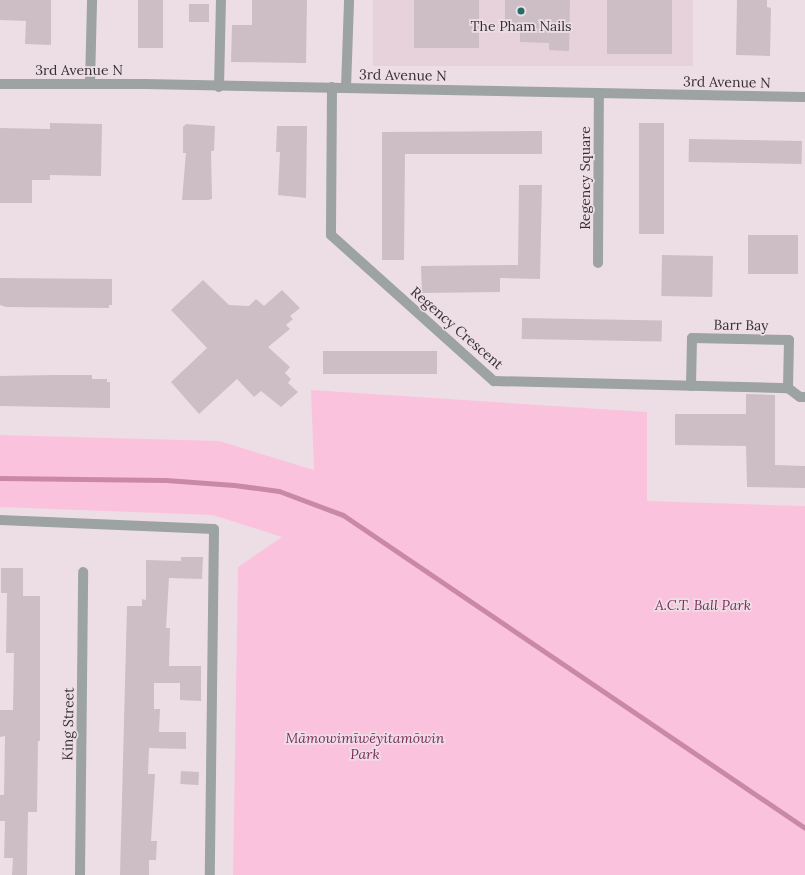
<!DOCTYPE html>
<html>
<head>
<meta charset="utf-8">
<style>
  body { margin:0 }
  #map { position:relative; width:805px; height:875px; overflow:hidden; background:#eddee5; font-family:Lora,serif }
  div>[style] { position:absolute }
  .built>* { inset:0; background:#e7d1db; transform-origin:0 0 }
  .green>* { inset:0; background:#fbc2de }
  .stream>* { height:5px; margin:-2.5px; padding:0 2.5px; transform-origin:2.5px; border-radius:2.5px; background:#ca88a9 }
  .building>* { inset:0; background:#ccbec4; transform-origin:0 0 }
  .minor>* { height:10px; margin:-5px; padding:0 5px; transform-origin:5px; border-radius:5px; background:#9ca3a2 }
  .dots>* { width:11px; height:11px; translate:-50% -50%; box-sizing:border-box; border:2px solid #eddee5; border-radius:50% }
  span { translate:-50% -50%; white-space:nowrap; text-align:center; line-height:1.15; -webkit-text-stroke:3.5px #eddee5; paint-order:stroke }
  .poi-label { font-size:14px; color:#352f32 }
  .street-label { font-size:14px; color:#352f32 }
  .park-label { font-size:14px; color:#7c2d5a; font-style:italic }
</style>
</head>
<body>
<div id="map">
  <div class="built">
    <div style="left:373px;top:0;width:320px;height:66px"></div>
  </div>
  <div class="green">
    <div style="clip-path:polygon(311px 390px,647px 412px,647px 501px,805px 506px,805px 875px,233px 875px,238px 567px,282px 537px,213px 515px,0 507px,0 435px,219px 441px,314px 470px)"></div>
  </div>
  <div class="stream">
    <div style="left:0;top:478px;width:166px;rotate:0.7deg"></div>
    <div style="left:166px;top:480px;width:68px;rotate:4.2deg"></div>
    <div style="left:234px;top:485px;width:45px;rotate:7.6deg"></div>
    <div style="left:279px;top:491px;width:68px;rotate:20.6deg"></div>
    <div style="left:343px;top:515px;width:558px;rotate:34.12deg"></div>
  </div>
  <div class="building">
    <div style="clip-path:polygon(0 0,51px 0,51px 45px,25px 44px,26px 21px,0 20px)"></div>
    <div style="left:138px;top:0;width:25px;height:48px"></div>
    <div style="clip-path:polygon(252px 0,307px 0,306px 63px,231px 62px,232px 25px,252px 25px)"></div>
    <div style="left:414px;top:0;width:65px;height:48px"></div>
    <div style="clip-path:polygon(505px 0,570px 0,569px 51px,549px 50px,549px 43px,520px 42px,520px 31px,505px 30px)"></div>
    <div style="left:607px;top:0;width:65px;height:54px"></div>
    <div style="clip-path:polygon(737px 0,767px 0,767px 7px,771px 8px,770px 56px,736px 55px)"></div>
    <div style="left:209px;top:4px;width:18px;height:20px;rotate:90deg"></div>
    <div style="clip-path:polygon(50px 123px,102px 124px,101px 176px,50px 175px,50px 180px,32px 180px,32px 203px,0 203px,0 128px,50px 129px)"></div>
    <div style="left:639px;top:123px;width:25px;height:111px"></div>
    <div style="clip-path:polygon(186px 124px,215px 126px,214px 151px,211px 151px,212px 199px,208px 200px,182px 200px,186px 153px,183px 153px,183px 127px)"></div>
    <div style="clip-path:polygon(277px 126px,307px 126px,306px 198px,278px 195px,280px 152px,276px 152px)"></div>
    <div style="clip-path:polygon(542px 131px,542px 154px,405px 154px,404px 260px,382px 260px,382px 132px)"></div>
    <div style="left:689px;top:139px;width:113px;height:23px;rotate:1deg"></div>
    <div style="clip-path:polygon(519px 185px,542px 185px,540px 279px,500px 278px,500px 292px,422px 293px,421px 266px,518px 265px)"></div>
    <div style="left:748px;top:235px;width:50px;height:39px"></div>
    <div style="left:662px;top:255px;width:51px;height:41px;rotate:1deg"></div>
    <div style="clip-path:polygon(0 278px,112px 279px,112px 305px,109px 305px,109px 308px,6px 307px,0 305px)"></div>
    <div style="clip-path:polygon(203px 280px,229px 305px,249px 306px,256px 299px,264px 306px,282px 290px,300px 308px,290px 316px,293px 319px,286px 325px,290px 329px,268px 347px,290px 367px,285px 373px,291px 379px,288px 383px,298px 392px,281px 407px,261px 391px,254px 397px,237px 379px,199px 414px,171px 382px,207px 348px,171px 310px)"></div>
    <div style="left:522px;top:318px;width:140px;height:21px;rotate:1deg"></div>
    <div style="left:323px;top:351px;width:114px;height:23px"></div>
    <div style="clip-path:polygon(54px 375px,92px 375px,92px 379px,107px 379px,107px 382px,110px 382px,110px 408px,0 406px,0 376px)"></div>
    <div style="clip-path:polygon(746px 394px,775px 395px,775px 465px,805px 466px,805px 488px,747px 487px,746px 446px,675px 445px,675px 414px,746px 414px)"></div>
    <div style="clip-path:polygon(181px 557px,203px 557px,202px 579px,169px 578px,166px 628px,170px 628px,169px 666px,201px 666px,201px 701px,180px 700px,180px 683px,154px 683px,154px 709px,160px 709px,159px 732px,186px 732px,186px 749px,149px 748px,148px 774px,155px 774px,151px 841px,157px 841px,156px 860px,149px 860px,149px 875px,120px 875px,127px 606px,142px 606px,142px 599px,146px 600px,146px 560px,181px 561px)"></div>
    <div style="clip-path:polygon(1px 568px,23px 568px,23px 596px,40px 596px,40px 741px,38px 741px,37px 812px,28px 812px,27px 875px,12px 875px,13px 858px,4px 858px,5px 821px,0 821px,0 795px,4px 795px,5px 736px,0 737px,0 710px,13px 710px,14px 653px,6px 653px,7px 593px,1px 593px)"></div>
    <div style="left:181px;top:771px;width:18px;height:13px;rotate:3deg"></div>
  </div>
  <div class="minor">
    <div style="left:0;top:84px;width:145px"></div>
    <div style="left:145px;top:84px;width:660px;rotate:1.13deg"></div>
    <div style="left:90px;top:84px;width:84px;rotate:-88.6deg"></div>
    <div style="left:219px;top:87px;width:87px;rotate:-88.7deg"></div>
    <div style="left:332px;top:87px;width:148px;rotate:90.4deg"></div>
    <div style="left:331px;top:235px;width:219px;rotate:41.9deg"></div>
    <div style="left:494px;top:381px;width:294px;rotate:1.4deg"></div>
    <div style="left:788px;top:388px;width:15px;rotate:37deg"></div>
    <div style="left:800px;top:397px;width:5px"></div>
    <div style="left:346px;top:88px;width:88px;rotate:-88deg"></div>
    <div style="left:598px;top:263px;width:169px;rotate:-89.7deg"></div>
    <div style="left:691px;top:386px;width:48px;rotate:-88.8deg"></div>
    <div style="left:692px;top:338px;width:97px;rotate:1.2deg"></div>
    <div style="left:789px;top:340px;width:48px;rotate:91.2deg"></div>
    <div style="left:0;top:520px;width:214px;rotate:2.4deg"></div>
    <div style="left:214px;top:529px;width:346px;rotate:90.7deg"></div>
    <div style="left:80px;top:875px;width:303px;rotate:-89.4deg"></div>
  </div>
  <div class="dots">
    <div style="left:521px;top:11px;background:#236d67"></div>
  </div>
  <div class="poi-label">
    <span style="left:521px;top:26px">The Pham Nails</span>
  </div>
  <div class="street-label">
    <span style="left:79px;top:70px">3rd Avenue N</span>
    <span style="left:403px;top:75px;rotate:1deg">3rd Avenue N</span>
    <span style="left:727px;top:82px;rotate:1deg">3rd Avenue N</span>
    <span style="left:585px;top:178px;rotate:-90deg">Regency Square</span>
    <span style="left:741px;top:325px;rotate:1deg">Barr Bay</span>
    <span style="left:457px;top:328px;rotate:41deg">Regency Crescent</span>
    <span style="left:68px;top:724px;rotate:-89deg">King Street</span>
  </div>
  <div class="park-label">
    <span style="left:703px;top:605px">A.C.T. Ball Park</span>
    <span style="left:365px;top:746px">Māmowimīwēyitamōwin<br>Park</span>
  </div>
</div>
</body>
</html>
